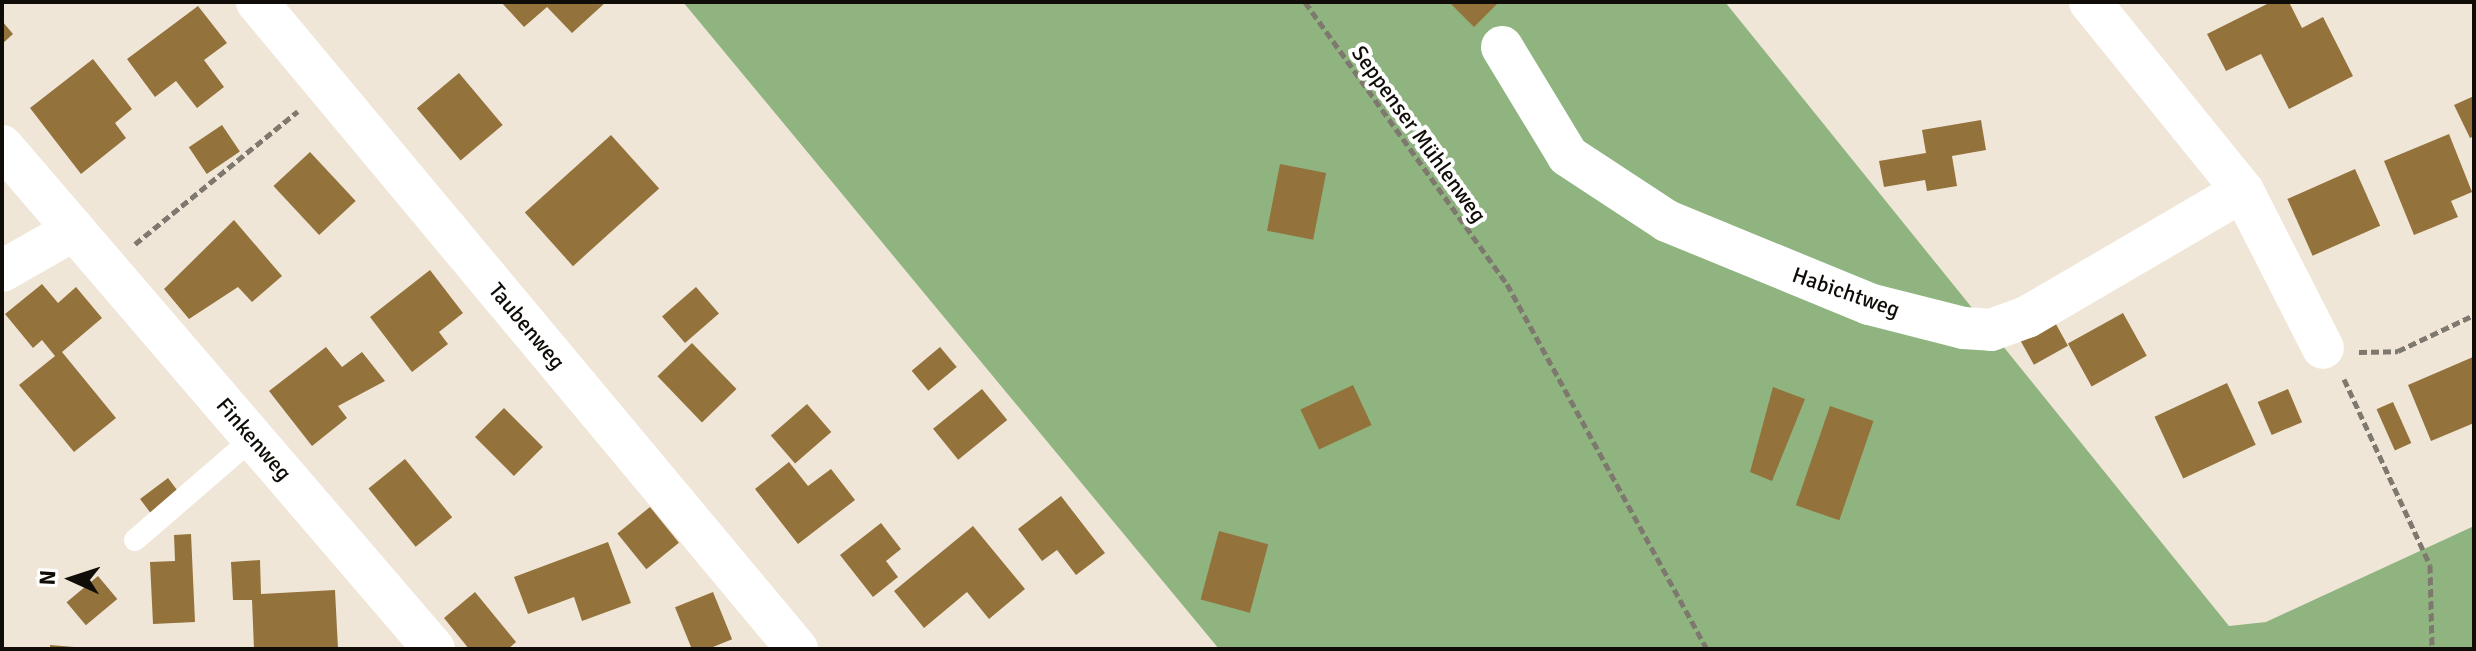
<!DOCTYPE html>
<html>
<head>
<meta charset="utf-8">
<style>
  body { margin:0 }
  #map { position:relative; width:2476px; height:651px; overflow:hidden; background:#f0e6d7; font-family:Signika,sans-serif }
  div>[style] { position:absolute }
  .forest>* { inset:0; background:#8fb480 }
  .building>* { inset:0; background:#93723b; transform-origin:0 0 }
  .path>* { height:5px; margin-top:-2.5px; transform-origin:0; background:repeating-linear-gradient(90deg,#7e786e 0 8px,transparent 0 12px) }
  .service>* { height:22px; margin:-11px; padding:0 11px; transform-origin:11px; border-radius:11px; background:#fff }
  .minor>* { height:42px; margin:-21px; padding:0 21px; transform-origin:21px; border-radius:21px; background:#fff }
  span { translate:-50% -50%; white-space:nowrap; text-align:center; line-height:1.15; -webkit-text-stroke:8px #fff; paint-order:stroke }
  .street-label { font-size:22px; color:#100d08 }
  .frame { position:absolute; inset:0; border:4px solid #100d08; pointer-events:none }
  .north { position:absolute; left:32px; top:539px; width:80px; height:80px; -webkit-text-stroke:6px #fff; paint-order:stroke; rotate:273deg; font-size:22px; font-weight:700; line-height:32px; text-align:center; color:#100d08 }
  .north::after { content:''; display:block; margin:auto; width:28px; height:36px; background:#100d08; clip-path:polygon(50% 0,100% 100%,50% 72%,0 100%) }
</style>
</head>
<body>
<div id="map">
  <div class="forest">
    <div style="clip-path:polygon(683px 2px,1725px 2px,2229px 626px,2266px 622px,2474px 526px,2474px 649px,1219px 649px)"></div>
  </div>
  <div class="building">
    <div style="clip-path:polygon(501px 2px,606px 2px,572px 33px,547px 7px,524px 27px)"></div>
    <div style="clip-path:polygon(1449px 2px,1496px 2px,1498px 3px,1474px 27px)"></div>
    <div style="clip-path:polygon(2271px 2px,2289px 2px,2302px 28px,2323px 17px,2353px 76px,2289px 109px,2261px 54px,2226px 71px,2207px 34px)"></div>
    <div style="clip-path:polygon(198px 6px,227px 43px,204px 60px,224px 87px,197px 108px,176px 81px,155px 97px,127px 59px)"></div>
    <div style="clip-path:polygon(2px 21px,13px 34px,2px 44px)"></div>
    <div style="clip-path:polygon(93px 59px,132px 109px,115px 123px,126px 138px,81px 174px,30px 108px)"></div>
    <div style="left:459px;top:73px;width:68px;height:55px;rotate:50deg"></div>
    <div style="clip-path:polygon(2474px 96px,2474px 136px,2470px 138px,2454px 105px)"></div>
    <div style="clip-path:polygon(1981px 120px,1986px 150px,1952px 156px,1957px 186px,1927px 191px,1925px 180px,1884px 187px,1879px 161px,1926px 153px,1922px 130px)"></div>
    <div style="left:222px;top:125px;width:32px;height:40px;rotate:56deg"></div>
    <div style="clip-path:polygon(2449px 134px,2472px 192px,2451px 201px,2458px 217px,2414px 235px,2384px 161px)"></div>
    <div style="left:611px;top:135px;width:72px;height:116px;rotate:48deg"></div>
    <div style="left:310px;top:152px;width:67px;height:50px;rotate:47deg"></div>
    <div style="left:1280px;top:164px;width:47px;height:68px;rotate:11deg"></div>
    <div style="left:2355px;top:169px;width:62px;height:74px;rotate:66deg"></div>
    <div style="clip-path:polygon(234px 220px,282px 276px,252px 302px,238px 287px,189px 319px,164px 289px)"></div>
    <div style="clip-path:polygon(430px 270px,463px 313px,439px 332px,448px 344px,412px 372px,370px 317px)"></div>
    <div style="clip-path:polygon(42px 284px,58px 303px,76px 287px,102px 318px,62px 352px,116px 418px,74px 452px,19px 385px,55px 356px,42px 340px,33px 348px,5px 314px)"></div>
    <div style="left:696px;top:287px;width:35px;height:45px;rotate:49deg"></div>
    <div style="left:2123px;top:313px;width:49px;height:63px;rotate:61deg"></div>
    <div style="left:2052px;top:317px;width:33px;height:39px;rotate:61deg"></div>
    <div style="left:692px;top:343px;width:64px;height:48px;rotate:46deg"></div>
    <div style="clip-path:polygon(326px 347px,342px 367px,362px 352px,385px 381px,338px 406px,347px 418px,312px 446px,269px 391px)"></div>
    <div style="left:940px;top:347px;width:26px;height:37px;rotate:50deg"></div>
    <div style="clip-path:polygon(2473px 357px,2474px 423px,2431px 441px,2408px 385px)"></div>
    <div style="left:2227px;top:383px;width:68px;height:80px;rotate:65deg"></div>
    <div style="left:1353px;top:385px;width:44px;height:58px;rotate:65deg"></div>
    <div style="clip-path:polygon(1773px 387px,1805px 399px,1772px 481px,1750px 472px)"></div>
    <div style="left:982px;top:389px;width:40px;height:63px;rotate:51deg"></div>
    <div style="left:2288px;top:389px;width:36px;height:33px;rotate:67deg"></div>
    <div style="left:2393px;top:402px;width:45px;height:18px;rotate:66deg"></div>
    <div style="left:807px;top:404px;width:37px;height:48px;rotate:49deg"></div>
    <div style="left:1830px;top:406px;width:46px;height:105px;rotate:19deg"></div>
    <div style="left:504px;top:408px;width:55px;height:41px;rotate:45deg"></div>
    <div style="left:405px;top:459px;width:75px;height:47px;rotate:51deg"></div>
    <div style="clip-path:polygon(789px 462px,808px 486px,831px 469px,855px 500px,798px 544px,755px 489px)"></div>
    <div style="left:168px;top:478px;width:20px;height:35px;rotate:53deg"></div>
    <div style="clip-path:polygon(1061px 496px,1105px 553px,1076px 575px,1057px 550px,1042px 561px,1018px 529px)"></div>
    <div style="left:650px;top:507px;width:46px;height:42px;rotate:51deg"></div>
    <div style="clip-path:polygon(881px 523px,901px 549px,886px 561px,898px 577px,873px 597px,840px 555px)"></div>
    <div style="clip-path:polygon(973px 526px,1025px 589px,989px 619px,967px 592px,924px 628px,894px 591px)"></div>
    <div style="left:1219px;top:531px;width:51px;height:71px;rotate:15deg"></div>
    <div style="clip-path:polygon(191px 534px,195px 622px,153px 624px,150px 562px,175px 561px,174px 535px)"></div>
    <div style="clip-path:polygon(608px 542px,631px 603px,582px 621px,574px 597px,528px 614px,514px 577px)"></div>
    <div style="clip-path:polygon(260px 560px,261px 594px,335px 590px,338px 649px,254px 649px,252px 600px,233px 600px,231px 562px)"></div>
    <div style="left:98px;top:576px;width:30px;height:41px;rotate:50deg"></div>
    <div style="clip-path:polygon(475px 592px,516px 642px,508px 649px,469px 649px,444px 618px)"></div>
    <div style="left:713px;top:592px;width:51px;height:41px;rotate:68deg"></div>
    <div style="clip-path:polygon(50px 645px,74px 647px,74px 649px,50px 649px)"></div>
  </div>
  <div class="path">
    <div style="left:1305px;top:2px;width:347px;rotate:54.4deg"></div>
    <div style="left:1507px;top:284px;width:416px;rotate:61.3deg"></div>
    <div style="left:135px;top:244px;width:210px;rotate:-39.2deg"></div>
    <div style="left:2359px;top:352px;width:39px;rotate:-1deg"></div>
    <div style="left:2398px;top:351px;width:84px;rotate:-25.3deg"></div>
    <div style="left:2344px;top:379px;width:205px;rotate:65.2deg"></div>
    <div style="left:2430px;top:565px;width:84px;rotate:88.6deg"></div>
  </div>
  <div class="service">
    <div style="left:135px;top:540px;width:156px;rotate:-40.8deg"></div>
  </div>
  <div class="minor">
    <div style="left:257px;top:2px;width:843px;rotate:50.15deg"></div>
    <div style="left:2090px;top:2px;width:243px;rotate:51deg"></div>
    <div style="left:2243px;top:191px;width:176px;rotate:63deg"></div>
    <div style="left:1502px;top:47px;width:127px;rotate:58.8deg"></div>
    <div style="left:1568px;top:156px;width:118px;rotate:33.3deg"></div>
    <div style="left:1667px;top:221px;width:218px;rotate:22.3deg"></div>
    <div style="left:1869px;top:304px;width:98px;rotate:14.2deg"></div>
    <div style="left:1964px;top:328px;width:27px;rotate:4deg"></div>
    <div style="left:1991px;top:330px;width:38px;rotate:-20deg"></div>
    <div style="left:2027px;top:317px;width:250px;rotate:-30.3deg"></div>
    <div style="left:2px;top:146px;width:663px;rotate:49.34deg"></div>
    <div style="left:2px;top:271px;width:83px;rotate:-29.7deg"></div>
  </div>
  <div class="street-label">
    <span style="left:1419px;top:134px;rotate:54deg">Seppenser Mühlenweg</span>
    <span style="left:1846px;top:292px;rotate:19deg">Habichtweg</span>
    <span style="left:527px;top:326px;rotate:50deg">Taubenweg</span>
    <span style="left:254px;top:439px;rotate:49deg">Finkenweg</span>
  </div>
  <div class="frame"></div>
  <div class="north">N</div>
</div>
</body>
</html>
